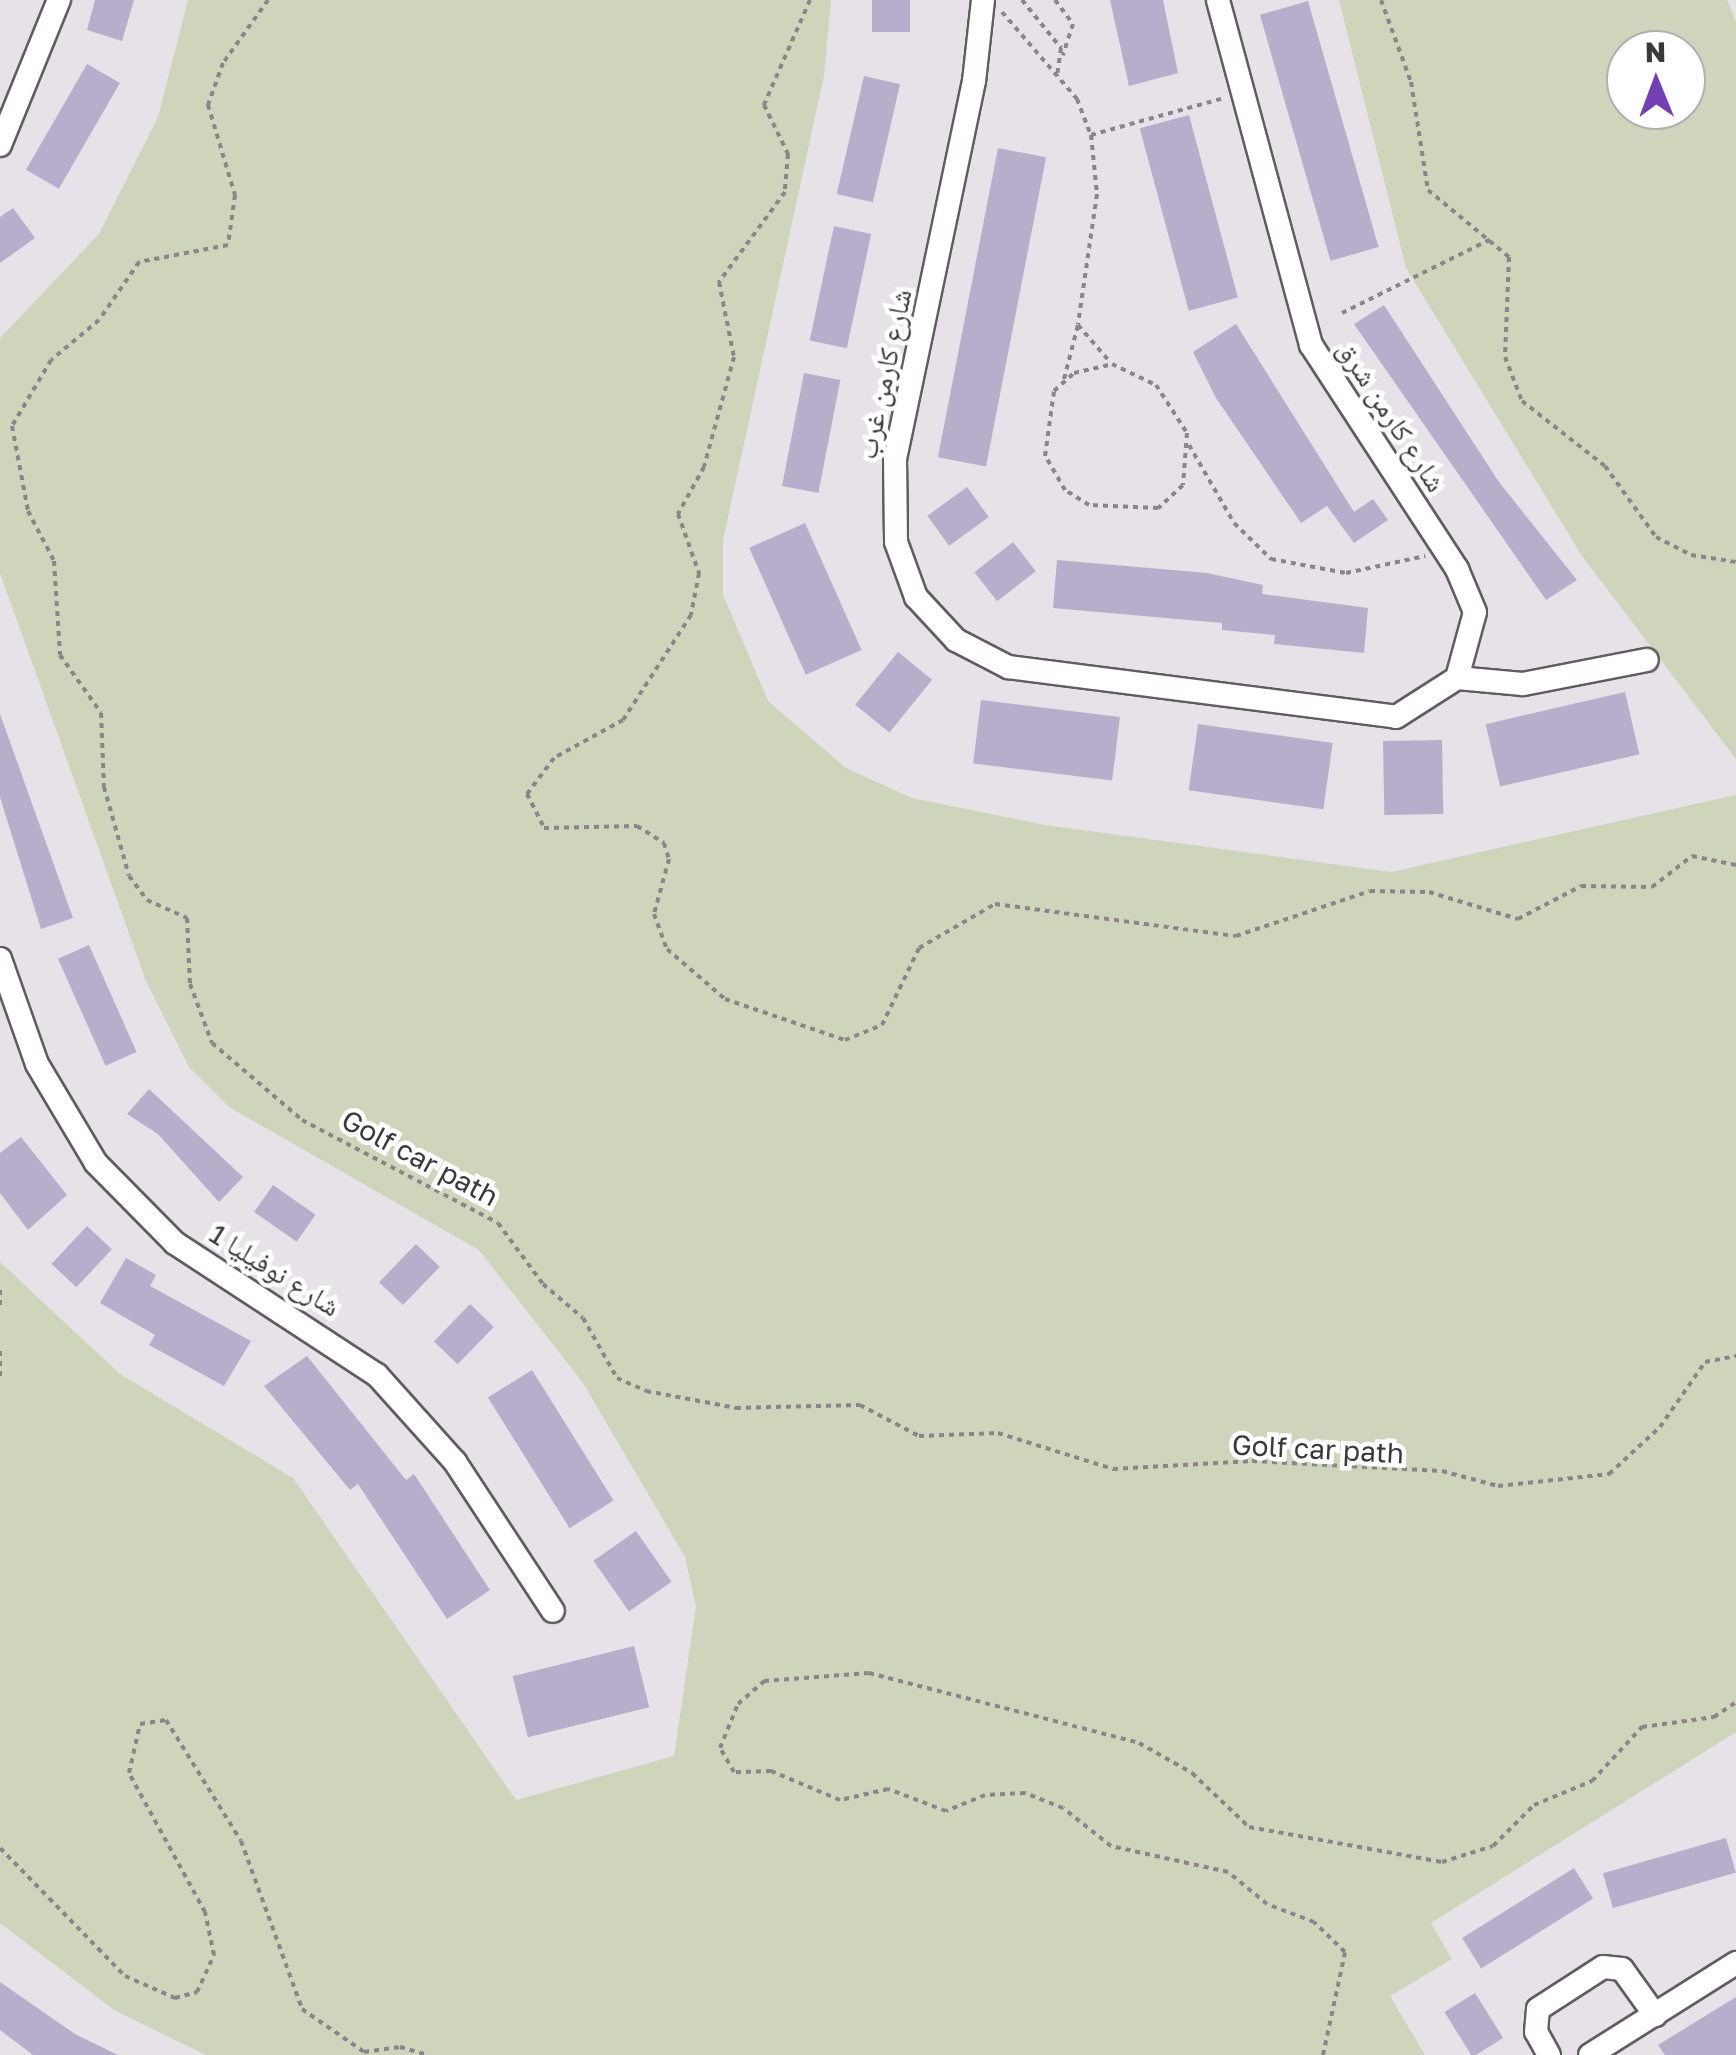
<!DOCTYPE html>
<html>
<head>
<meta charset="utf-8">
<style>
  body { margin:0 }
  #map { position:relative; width:1736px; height:2055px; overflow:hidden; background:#e7e2e8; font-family:"Golos Text","Noto Naskh Arabic",sans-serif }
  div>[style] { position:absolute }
  .green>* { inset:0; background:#ced5bb }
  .building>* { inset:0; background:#b8aecc; transform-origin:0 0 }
  .path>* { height:4px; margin-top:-2px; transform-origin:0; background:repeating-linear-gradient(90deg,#89858a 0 5px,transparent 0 10px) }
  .roads { filter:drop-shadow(2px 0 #605c61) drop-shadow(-2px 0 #605c61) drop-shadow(0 2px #605c61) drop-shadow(0 -2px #605c61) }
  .street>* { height:22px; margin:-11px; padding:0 11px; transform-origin:11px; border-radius:11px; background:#fff }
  span { translate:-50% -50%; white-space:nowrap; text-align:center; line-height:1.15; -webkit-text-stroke:9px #fff; paint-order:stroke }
  .street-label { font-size:28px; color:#3a383b }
  .north { position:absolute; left:1606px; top:30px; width:100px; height:100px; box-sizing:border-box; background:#fff; border:2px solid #b0afb1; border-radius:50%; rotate:359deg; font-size:28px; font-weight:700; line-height:40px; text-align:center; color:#3a383b }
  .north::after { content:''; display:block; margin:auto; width:35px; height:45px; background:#743eb5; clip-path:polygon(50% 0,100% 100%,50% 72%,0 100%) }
</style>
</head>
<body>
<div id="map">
  <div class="green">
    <div style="clip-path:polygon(188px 0,831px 0,824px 76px,723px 540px,723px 595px,768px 701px,846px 768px,912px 798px,1045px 825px,1391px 872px,1736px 795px,1736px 1732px,1431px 1923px,1452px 1959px,1390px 1996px,1425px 2055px,206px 2055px,114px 2010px,0 1923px,0 1262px,120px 1374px,293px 1478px,516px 1800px,674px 1756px,696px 1606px,685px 1557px,583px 1383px,479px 1250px,229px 1107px,189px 1067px,146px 981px,0 573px,0 338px,99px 234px,158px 117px)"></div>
    <div style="clip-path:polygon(evenodd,1339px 0,1727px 0,1736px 22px,1736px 759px,1582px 556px,1406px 268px,1339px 0,1626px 50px,1686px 50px,1686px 110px,1626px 110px,1626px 50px)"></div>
  </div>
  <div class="building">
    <div style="clip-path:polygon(95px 0,134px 0,122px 41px,87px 30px)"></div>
    <div style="left:872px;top:0;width:38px;height:32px"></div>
    <div style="clip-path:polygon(1110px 0,1163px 0,1178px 73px,1129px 86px)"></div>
    <div style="left:1308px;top:1px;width:256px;height:50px;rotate:74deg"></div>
    <div style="left:87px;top:64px;width:38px;height:122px;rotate:30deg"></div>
    <div style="left:864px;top:76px;width:37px;height:121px;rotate:13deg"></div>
    <div style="left:1189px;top:115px;width:189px;height:51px;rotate:75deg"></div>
    <div style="left:998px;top:148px;width:49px;height:315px;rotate:11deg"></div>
    <div style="clip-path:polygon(13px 208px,35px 238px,0 263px,0 217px)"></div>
    <div style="left:834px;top:226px;width:38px;height:117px;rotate:12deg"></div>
    <div style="clip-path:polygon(1384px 305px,1499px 482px,1577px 580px,1546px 600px,1354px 324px)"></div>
    <div style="clip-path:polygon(1236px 324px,1354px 512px,1373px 499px,1388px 520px,1354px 543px,1327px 506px,1301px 523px,1216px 398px,1193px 352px)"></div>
    <div style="left:804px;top:373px;width:37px;height:115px;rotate:11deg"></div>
    <div style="left:967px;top:487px;width:37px;height:49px;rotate:54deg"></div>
    <div style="left:805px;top:523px;width:139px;height:61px;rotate:66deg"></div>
    <div style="left:1013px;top:542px;width:37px;height:49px;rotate:52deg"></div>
    <div style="clip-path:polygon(1057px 560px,1207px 573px,1263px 585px,1262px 594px,1368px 608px,1364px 653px,1274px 644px,1275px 635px,1222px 630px,1222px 623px,1053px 608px)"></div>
    <div style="left:898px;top:652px;width:44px;height:68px;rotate:39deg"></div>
    <div style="left:1625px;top:692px;width:64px;height:143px;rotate:77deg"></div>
    <div style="left:981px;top:700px;width:140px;height:64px;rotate:7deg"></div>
    <div style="clip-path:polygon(0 714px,73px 918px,41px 929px,0 797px)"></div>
    <div style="left:1198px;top:724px;width:136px;height:67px;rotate:8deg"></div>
    <div style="left:1442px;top:740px;width:74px;height:59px;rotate:89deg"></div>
    <div style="left:89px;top:945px;width:117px;height:34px;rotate:66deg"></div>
    <div style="clip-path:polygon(149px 1089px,243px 1177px,219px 1202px,158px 1134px,127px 1114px)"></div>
    <div style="clip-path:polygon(21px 1137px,67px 1195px,28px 1230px,0 1193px,0 1153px)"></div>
    <div style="left:273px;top:1185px;width:52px;height:33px;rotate:35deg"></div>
    <div style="left:87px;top:1226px;width:34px;height:52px;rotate:43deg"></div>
    <div style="left:416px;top:1244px;width:33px;height:53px;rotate:44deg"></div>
    <div style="clip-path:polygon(126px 1258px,156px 1275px,150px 1286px,251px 1341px,224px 1386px,149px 1345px,155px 1335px,100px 1303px)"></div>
    <div style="left:470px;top:1304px;width:33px;height:52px;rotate:44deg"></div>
    <div style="clip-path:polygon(307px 1356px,406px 1480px,414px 1474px,490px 1590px,447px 1619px,358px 1484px,350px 1490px,264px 1386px)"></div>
    <div style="left:532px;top:1370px;width:154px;height:52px;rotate:58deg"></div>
    <div style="left:636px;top:1531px;width:62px;height:52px;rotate:55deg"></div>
    <div style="left:634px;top:1646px;width:63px;height:125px;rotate:76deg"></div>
    <div style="left:1726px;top:1838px;width:36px;height:128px;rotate:74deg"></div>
    <div style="left:1574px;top:1868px;width:36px;height:132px;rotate:58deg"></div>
    <div style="clip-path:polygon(0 1982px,75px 2034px,118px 2055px,33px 2055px,0 2030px)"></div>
    <div style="left:1475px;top:1993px;width:53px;height:36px;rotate:58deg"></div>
    <div style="clip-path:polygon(1736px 1997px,1736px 2055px,1665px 2055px,1658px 2045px)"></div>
  </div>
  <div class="path">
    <div style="left:268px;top:0;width:77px;rotate:125.5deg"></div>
    <div style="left:223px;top:63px;width:45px;rotate:109.7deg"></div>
    <div style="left:208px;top:105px;width:94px;rotate:73.3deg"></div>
    <div style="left:235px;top:195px;width:50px;rotate:98deg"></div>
    <div style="left:228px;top:245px;width:91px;rotate:169.2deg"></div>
    <div style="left:139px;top:262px;width:70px;rotate:124.6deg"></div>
    <div style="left:99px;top:320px;width:62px;rotate:140.2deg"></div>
    <div style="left:51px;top:360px;width:77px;rotate:120.6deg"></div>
    <div style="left:12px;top:426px;width:86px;rotate:79.3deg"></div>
    <div style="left:28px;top:511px;width:56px;rotate:62.5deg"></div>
    <div style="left:54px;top:561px;width:94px;rotate:86.3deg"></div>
    <div style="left:60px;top:655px;width:71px;rotate:54.7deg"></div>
    <div style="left:101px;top:713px;width:74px;rotate:87.7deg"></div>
    <div style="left:104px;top:787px;width:92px;rotate:74.3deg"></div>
    <div style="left:129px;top:876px;width:30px;rotate:53deg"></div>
    <div style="left:147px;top:900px;width:44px;rotate:24.2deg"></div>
    <div style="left:187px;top:918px;width:66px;rotate:87.4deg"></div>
    <div style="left:190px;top:984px;width:63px;rotate:69.6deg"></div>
    <div style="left:212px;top:1043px;width:118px;rotate:40.5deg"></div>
    <div style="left:302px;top:1120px;width:221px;rotate:27.7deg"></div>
    <div style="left:498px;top:1223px;width:76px;rotate:53.6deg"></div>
    <div style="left:543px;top:1284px;width:52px;rotate:40.4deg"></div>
    <div style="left:583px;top:1318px;width:69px;rotate:60.5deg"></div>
    <div style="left:617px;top:1378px;width:32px;rotate:24deg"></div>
    <div style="left:646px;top:1391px;width:92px;rotate:10.7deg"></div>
    <div style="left:736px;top:1408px;width:124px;rotate:-1.4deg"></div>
    <div style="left:860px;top:1405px;width:67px;rotate:27.7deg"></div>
    <div style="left:919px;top:1436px;width:79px;rotate:-2.2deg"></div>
    <div style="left:998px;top:1433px;width:121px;rotate:17.4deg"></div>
    <div style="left:1113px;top:1469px;width:139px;rotate:-3.3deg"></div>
    <div style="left:1252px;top:1461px;width:190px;rotate:3deg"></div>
    <div style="left:1442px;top:1471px;width:58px;rotate:15deg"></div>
    <div style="left:1498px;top:1486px;width:112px;rotate:-6.2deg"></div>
    <div style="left:1609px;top:1474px;width:69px;rotate:-42.7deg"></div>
    <div style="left:1660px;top:1427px;width:79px;rotate:-55.3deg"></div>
    <div style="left:1705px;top:1362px;width:32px;rotate:-11deg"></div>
    <div style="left:810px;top:0;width:115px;rotate:113.7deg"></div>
    <div style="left:764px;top:105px;width:55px;rotate:63.9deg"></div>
    <div style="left:788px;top:154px;width:38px;rotate:95deg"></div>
    <div style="left:785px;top:192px;width:112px;rotate:126.3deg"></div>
    <div style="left:719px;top:282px;width:76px;rotate:78.7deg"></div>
    <div style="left:734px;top:357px;width:114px;rotate:105.3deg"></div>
    <div style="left:704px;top:467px;width:54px;rotate:119deg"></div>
    <div style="left:678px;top:514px;width:63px;rotate:70.4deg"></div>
    <div style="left:699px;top:573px;width:43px;rotate:100.8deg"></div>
    <div style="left:691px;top:615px;width:125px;rotate:122.9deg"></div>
    <div style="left:623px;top:720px;width:79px;rotate:151.2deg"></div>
    <div style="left:554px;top:758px;width:45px;rotate:126.9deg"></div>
    <div style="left:527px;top:794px;width:38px;rotate:63deg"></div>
    <div style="left:544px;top:828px;width:93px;rotate:-1.2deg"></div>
    <div style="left:637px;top:826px;width:32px;rotate:32deg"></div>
    <div style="left:664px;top:843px;width:17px;rotate:73deg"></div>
    <div style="left:669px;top:859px;width:57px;rotate:105.3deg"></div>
    <div style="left:654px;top:914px;width:37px;rotate:70deg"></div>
    <div style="left:667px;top:949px;width:77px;rotate:40.8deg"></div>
    <div style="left:725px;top:999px;width:127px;rotate:18.9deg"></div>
    <div style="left:845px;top:1040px;width:40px;rotate:-22deg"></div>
    <div style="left:882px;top:1025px;width:85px;rotate:-64.3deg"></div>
    <div style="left:919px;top:948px;width:88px;rotate:-30.1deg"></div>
    <div style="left:995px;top:904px;width:243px;rotate:7.6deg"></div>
    <div style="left:1236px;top:936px;width:141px;rotate:-18.6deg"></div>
    <div style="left:1370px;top:891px;width:59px;rotate:1deg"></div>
    <div style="left:1429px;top:892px;width:93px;rotate:16.9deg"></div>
    <div style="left:1518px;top:919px;width:71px;rotate:-27.6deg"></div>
    <div style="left:1581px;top:886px;width:71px;rotate:0.8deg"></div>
    <div style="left:1652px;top:887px;width:51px;rotate:-37.8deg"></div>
    <div style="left:1692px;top:856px;width:45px;rotate:11.6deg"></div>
    <div style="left:1022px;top:0;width:62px;rotate:50.9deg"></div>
    <div style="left:1061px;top:48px;width:27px;rotate:98deg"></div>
    <div style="left:1055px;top:0;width:30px;rotate:53deg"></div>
    <div style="left:1073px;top:24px;width:33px;rotate:108deg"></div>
    <div style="left:1381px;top:0;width:87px;rotate:69.9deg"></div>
    <div style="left:1411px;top:82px;width:109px;rotate:81.1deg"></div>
    <div style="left:1428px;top:190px;width:105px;rotate:39.6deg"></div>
    <div style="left:1509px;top:257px;width:100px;rotate:92.3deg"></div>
    <div style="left:1505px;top:357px;width:47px;rotate:68.9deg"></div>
    <div style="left:1522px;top:401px;width:105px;rotate:38.1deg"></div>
    <div style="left:1605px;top:466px;width:87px;rotate:54.3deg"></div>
    <div style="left:1656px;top:537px;width:39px;rotate:27deg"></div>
    <div style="left:1691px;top:555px;width:46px;rotate:8.8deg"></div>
    <div style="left:1002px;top:12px;width:115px;rotate:49.2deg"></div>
    <div style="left:1077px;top:99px;width:39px;rotate:69deg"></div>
    <div style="left:1091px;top:135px;width:59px;rotate:84.2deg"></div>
    <div style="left:1097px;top:194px;width:132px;rotate:98.3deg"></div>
    <div style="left:1091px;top:135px;width:135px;rotate:-15.5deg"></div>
    <div style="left:1342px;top:313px;width:169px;rotate:-26.4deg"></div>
    <div style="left:1112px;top:364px;width:49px;rotate:25.5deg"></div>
    <div style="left:1156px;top:385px;width:57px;rotate:57.1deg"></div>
    <div style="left:1187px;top:433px;width:52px;rotate:94.4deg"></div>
    <div style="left:1183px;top:485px;width:34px;rotate:137deg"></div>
    <div style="left:1158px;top:508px;width:69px;rotate:-177.5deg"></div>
    <div style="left:1089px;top:505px;width:28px;rotate:-148deg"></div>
    <div style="left:1065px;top:490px;width:39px;rotate:-120deg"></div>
    <div style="left:1045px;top:456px;width:66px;rotate:-82.1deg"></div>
    <div style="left:1054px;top:391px;width:27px;rotate:-42deg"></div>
    <div style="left:1074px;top:373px;width:39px;rotate:-13deg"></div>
    <div style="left:1064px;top:379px;width:56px;rotate:-75.5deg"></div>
    <div style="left:1078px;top:325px;width:49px;rotate:49.1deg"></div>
    <div style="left:1189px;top:445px;width:90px;rotate:60deg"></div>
    <div style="left:1234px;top:523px;width:52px;rotate:44.2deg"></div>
    <div style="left:1271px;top:559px;width:76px;rotate:10.6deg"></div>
    <div style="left:1346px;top:573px;width:81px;rotate:-12.1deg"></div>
    <div style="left:0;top:1290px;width:20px;rotate:90deg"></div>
    <div style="left:0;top:1351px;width:26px;rotate:90deg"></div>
    <div style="left:0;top:1848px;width:179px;rotate:45.7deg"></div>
    <div style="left:125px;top:1976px;width:55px;rotate:23.7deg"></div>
    <div style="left:175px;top:1998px;width:23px;rotate:-15deg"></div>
    <div style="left:197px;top:1992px;width:41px;rotate:-65.3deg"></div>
    <div style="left:214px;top:1955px;width:44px;rotate:-101.8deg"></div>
    <div style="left:205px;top:1912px;width:158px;rotate:-118.7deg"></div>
    <div style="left:129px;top:1773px;width:50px;rotate:-77.3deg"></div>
    <div style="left:140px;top:1724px;width:26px;rotate:-9deg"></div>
    <div style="left:166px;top:1720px;width:142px;rotate:58.2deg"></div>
    <div style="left:241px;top:1841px;width:179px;rotate:70deg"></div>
    <div style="left:302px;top:2009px;width:75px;rotate:34.7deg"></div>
    <div style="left:364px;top:2052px;width:36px;rotate:-8deg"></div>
    <div style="left:400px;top:2047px;width:29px;rotate:16deg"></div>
    <div style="left:1323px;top:2055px;width:105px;rotate:-77.9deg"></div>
    <div style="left:1345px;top:1952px;width:43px;rotate:-135.9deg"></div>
    <div style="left:1314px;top:1922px;width:50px;rotate:-159deg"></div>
    <div style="left:1267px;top:1904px;width:50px;rotate:-140.6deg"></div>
    <div style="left:1228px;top:1872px;width:120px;rotate:-167.5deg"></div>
    <div style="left:1111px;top:1846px;width:61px;rotate:-141.6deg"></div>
    <div style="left:1063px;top:1808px;width:41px;rotate:-158.5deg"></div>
    <div style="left:1025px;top:1793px;width:40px;rotate:177.1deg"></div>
    <div style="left:985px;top:1795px;width:42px;rotate:157.7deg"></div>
    <div style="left:946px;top:1811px;width:62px;rotate:-159.2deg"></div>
    <div style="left:888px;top:1789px;width:49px;rotate:167.1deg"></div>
    <div style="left:840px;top:1800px;width:75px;rotate:-157.2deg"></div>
    <div style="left:771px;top:1771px;width:37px;rotate:178deg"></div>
    <div style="left:734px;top:1772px;width:28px;rotate:-120deg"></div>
    <div style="left:720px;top:1748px;width:48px;rotate:-67.8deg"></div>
    <div style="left:738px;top:1704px;width:35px;rotate:-41deg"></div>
    <div style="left:764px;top:1681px;width:105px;rotate:-4.4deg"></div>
    <div style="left:869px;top:1673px;width:279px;rotate:14.5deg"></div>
    <div style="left:1139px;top:1743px;width:61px;rotate:29.5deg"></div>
    <div style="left:1192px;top:1773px;width:79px;rotate:43.5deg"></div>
    <div style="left:1249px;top:1827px;width:196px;rotate:10.3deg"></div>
    <div style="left:1442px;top:1862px;width:53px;rotate:-17.4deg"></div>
    <div style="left:1493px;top:1846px;width:58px;rotate:-45deg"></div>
    <div style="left:1534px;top:1805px;width:63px;rotate:-22.5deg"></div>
    <div style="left:1592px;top:1781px;width:74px;rotate:-47.2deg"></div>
    <div style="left:1642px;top:1727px;width:73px;rotate:-7.9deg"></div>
    <div style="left:1714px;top:1717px;width:27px;rotate:-34deg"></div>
  </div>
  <div class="roads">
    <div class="street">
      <div style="left:983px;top:0;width:81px;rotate:96.3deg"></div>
      <div style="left:974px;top:81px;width:385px;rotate:101.8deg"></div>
      <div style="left:895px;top:458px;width:84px;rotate:89.3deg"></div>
      <div style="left:896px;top:542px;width:59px;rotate:70deg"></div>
      <div style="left:916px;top:597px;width:59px;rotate:47.1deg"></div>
      <div style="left:956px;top:640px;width:59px;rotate:27.4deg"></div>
      <div style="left:1008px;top:667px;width:391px;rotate:7.3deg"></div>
      <div style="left:1396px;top:717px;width:72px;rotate:-32.6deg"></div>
      <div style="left:1457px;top:678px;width:68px;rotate:-74.7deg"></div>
      <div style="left:1475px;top:612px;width:47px;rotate:-112.7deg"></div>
      <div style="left:1457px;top:569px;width:267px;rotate:-123.1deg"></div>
      <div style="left:1311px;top:345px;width:357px;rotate:-105.1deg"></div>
      <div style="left:0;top:145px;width:157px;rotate:-67.9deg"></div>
      <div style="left:1457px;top:678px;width:66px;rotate:5.2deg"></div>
      <div style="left:1523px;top:684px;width:126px;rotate:-11deg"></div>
      <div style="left:0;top:959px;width:111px;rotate:70.6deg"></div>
      <div style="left:37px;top:1064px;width:115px;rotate:59.2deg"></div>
      <div style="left:96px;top:1163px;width:112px;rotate:45.4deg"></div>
      <div style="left:175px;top:1243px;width:241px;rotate:33.2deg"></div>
      <div style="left:377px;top:1375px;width:117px;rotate:48.1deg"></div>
      <div style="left:455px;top:1462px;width:178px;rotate:56.7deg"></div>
      <div style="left:1549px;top:2055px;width:26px;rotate:-119deg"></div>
      <div style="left:1536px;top:2032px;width:23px;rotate:-85deg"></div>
      <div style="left:1538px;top:2009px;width:77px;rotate:-32.9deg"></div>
      <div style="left:1603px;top:1967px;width:19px;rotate:6deg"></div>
      <div style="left:1622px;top:1969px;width:57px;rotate:54.3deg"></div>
      <div style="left:1590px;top:2055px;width:173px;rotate:-32.2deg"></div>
    </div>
  </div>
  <div class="street-label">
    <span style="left:884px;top:374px;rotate:-78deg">شارع كارمن غرب</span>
    <span style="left:1392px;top:416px;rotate:57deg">شارع كارمن شرق</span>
    <span style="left:420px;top:1158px;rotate:28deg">Golf car path</span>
    <span style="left:275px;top:1270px;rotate:32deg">شارع نوفيليا 1</span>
    <span style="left:1318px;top:1449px;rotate:3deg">Golf car path</span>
  </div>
  <div class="north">N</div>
</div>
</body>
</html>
